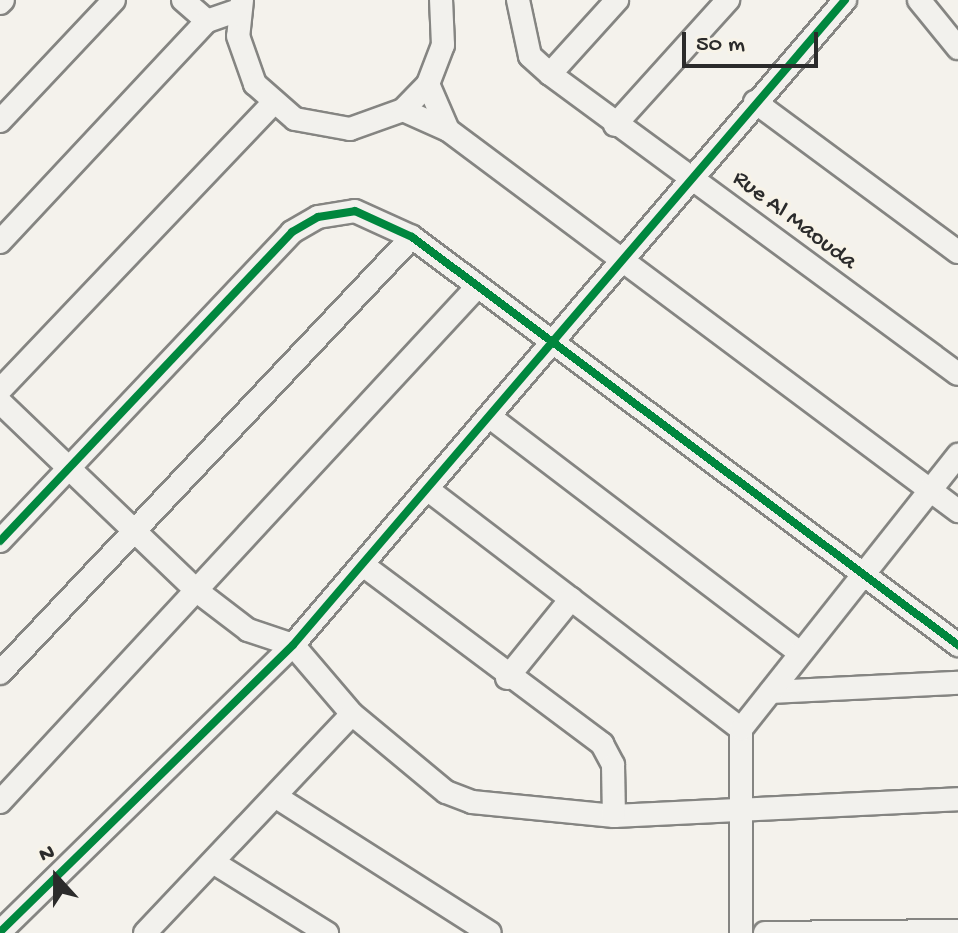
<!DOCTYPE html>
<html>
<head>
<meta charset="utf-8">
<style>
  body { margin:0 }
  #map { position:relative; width:958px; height:933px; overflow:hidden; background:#f4f2ec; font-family:"Gochi Hand",sans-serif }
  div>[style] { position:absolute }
  .roads { filter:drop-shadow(2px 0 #858582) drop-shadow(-2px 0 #858582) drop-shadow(0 2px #858582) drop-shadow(0 -2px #858582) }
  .street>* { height:22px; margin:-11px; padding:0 11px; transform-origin:11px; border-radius:11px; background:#f2f1ed }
  .cycleway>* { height:8px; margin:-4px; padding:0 4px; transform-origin:4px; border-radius:4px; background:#00873e }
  span { translate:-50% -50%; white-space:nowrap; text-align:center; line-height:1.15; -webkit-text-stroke:7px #f7f3e8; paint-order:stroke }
  .street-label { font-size:24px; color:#2b2b2b }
  .north { position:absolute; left:16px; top:837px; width:80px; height:80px; -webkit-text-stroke:6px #f7f3e8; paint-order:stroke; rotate:339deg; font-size:22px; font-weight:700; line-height:32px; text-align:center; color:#2b2b2b }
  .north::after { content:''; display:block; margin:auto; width:28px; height:36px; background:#2b2b2b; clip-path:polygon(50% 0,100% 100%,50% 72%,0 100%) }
  .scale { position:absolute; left:682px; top:32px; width:136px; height:36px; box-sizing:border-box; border:4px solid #2b2b2b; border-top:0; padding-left:10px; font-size:24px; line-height:28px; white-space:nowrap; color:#2b2b2b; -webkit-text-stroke:6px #f7f3e8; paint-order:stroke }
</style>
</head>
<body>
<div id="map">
  <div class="roads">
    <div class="street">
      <div style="left:183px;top:0;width:32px;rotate:41deg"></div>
      <div style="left:242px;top:0;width:36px;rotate:96deg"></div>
      <div style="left:238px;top:36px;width:51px;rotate:70.5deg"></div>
      <div style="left:255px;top:84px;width:53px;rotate:41.2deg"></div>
      <div style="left:295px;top:119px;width:56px;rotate:10.3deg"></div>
      <div style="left:350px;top:129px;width:56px;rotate:-19.7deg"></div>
      <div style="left:403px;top:110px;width:36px;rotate:-46deg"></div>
      <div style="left:428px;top:84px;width:42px;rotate:-69deg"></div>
      <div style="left:443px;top:45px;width:45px;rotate:-92.5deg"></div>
      <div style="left:518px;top:0;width:57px;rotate:77.9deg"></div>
      <div style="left:530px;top:56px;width:27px;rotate:42deg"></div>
      <div style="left:550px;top:74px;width:506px;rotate:36.33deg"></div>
      <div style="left:919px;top:0;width:62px;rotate:50.9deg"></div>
      <div style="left:0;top:3px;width:4px;rotate:-45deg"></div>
      <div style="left:550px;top:74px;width:100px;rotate:-47.8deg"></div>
      <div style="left:428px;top:84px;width:50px;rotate:66.5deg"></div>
      <div style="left:755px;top:102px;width:252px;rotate:36.5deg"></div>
      <div style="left:403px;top:110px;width:49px;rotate:24deg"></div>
      <div style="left:448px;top:130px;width:637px;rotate:36.76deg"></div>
      <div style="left:0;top:121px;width:166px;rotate:-46.7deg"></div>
      <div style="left:615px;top:125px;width:169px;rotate:-47.9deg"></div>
      <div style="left:0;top:242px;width:303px;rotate:-46.9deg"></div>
      <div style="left:207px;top:21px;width:34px;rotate:-19deg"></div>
      <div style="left:0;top:390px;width:395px;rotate:-46.4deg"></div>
      <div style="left:0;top:402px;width:273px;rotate:43.8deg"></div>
      <div style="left:197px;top:591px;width:64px;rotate:37.4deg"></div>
      <div style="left:248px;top:630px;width:47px;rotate:18.4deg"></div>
      <div style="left:293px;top:645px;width:91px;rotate:49.5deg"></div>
      <div style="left:352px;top:714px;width:122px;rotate:39.7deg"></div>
      <div style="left:446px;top:792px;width:28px;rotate:21deg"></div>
      <div style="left:472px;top:802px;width:143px;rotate:5.6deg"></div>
      <div style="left:614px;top:816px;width:344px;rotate:-2.8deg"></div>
      <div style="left:490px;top:417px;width:390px;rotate:37.3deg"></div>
      <div style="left:427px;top:489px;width:395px;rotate:37.4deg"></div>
      <div style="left:0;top:541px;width:425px;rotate:-46.6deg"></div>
      <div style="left:292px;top:232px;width:30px;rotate:-30deg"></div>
      <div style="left:318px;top:217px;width:37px;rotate:-9deg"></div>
      <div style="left:355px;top:211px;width:63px;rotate:24.5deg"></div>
      <div style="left:412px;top:237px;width:682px;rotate:36.77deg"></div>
      <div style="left:363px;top:565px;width:299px;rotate:36.8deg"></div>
      <div style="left:602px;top:744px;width:24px;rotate:62deg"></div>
      <div style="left:613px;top:765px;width:51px;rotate:88.9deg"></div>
      <div style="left:0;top:673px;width:600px;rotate:-46.62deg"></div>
      <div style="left:507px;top:678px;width:102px;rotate:-51deg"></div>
      <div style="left:771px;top:692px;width:187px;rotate:-2.8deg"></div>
      <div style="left:278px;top:798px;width:251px;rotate:32.5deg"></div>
      <div style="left:0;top:802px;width:701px;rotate:-47.2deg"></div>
      <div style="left:216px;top:864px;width:131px;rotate:31.9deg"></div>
      <div style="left:0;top:932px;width:410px;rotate:-44.4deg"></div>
      <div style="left:293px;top:645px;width:849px;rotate:-49.44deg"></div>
      <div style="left:145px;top:933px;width:301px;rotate:-46.6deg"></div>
      <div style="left:741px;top:933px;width:204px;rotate:-90deg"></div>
      <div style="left:741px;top:729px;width:350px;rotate:-51.6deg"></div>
      <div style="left:765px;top:933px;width:193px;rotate:-0.6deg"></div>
    </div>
  </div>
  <div class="cycleway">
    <div style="left:0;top:541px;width:425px;rotate:-46.6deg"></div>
    <div style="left:292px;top:232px;width:30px;rotate:-30deg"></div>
    <div style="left:318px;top:217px;width:37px;rotate:-9deg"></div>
    <div style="left:355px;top:211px;width:63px;rotate:24.5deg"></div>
    <div style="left:412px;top:237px;width:682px;rotate:36.77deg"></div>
    <div style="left:0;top:932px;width:410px;rotate:-44.4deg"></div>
    <div style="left:293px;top:645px;width:849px;rotate:-49.44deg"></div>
  </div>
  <div class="street-label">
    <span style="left:794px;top:221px;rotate:37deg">Rue Al Maouda</span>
  </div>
  <div class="north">N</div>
  <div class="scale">50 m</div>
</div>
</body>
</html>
